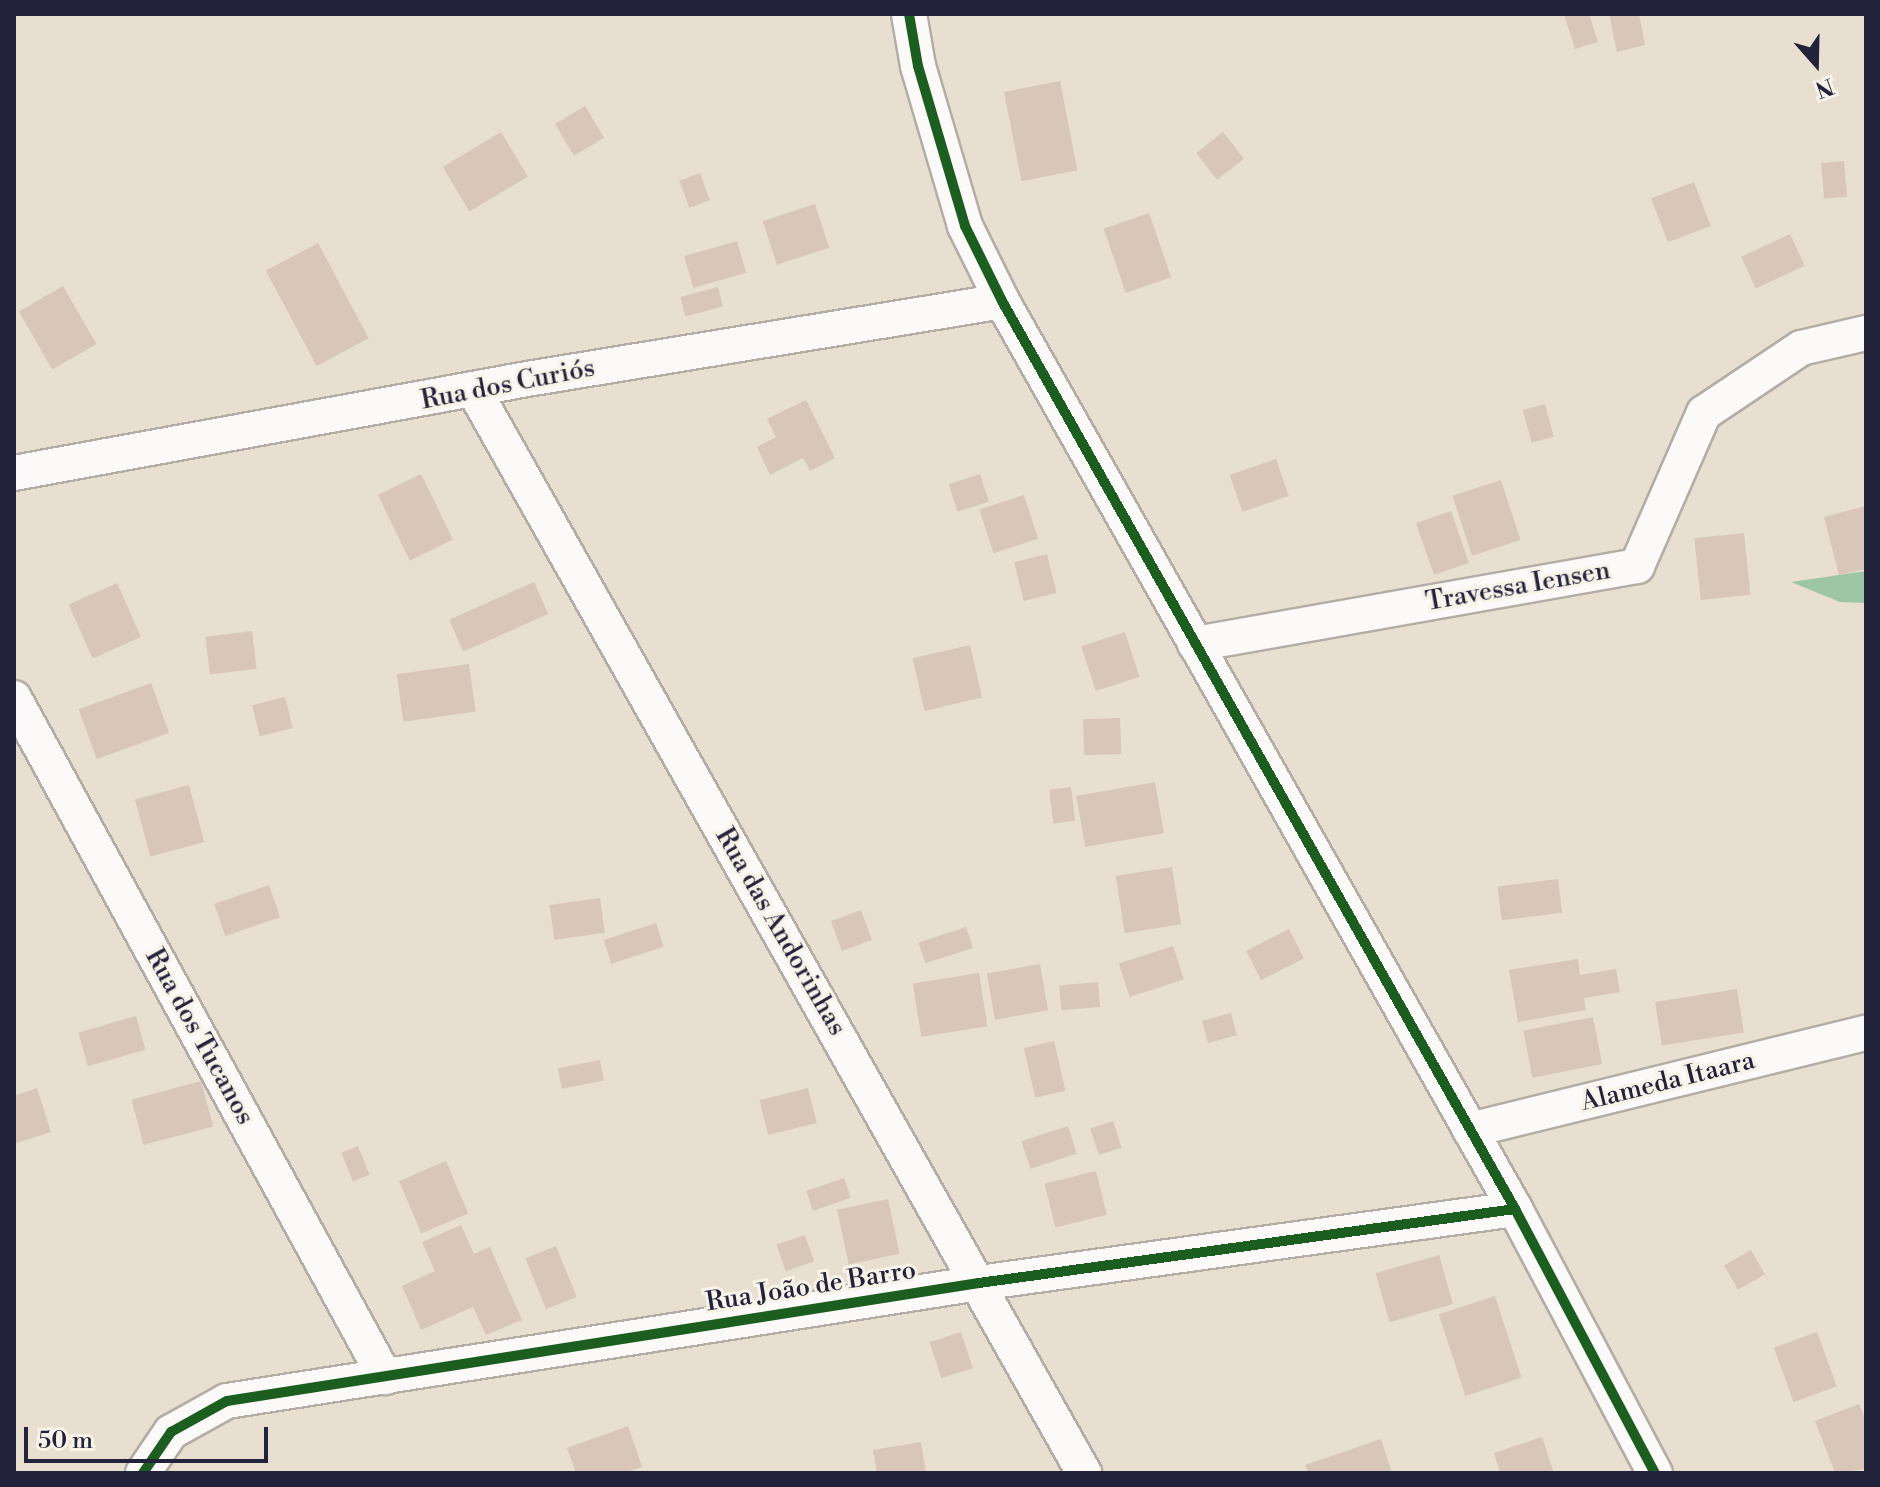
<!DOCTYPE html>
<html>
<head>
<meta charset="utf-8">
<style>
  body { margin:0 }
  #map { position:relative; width:1880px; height:1487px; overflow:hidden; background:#e8dfd0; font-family:"Libre Bodoni",serif }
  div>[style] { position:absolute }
  .forest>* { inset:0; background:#9ec6a3 }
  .building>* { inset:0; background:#d8c7b9; transform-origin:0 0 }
  .roads { filter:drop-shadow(2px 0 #b3ada6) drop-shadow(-2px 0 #b3ada6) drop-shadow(0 2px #b3ada6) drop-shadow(0 -2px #b3ada6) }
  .street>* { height:34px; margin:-17px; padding:0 17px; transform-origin:17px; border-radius:17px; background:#fcfaf8 }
  .cycleway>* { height:10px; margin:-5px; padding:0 5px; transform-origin:5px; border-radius:5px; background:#1b5e20 }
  span { translate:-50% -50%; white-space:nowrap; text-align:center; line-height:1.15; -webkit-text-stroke:6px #f7f3e8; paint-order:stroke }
  .street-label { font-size:26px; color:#22223b }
  .frame { position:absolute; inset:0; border:16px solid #22223b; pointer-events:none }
  .north { position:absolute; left:1776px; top:24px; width:80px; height:80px; -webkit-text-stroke:6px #f7f3e8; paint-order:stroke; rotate:160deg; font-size:22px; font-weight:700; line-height:32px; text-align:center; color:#22223b }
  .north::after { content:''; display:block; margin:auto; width:28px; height:36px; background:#22223b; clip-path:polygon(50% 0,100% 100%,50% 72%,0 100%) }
  .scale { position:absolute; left:24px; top:1427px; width:244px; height:36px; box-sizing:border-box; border:4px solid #22223b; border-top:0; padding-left:10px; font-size:24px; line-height:28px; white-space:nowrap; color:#22223b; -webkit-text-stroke:6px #f7f3e8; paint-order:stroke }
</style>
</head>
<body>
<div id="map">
  <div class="forest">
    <div style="clip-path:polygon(1866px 571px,1866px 603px,1840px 602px,1791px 582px)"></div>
  </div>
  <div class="building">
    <div style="clip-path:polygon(1564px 14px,1589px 14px,1598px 42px,1575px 49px)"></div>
    <div style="clip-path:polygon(1609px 14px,1639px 14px,1645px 45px,1617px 52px)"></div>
    <div style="left:1060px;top:81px;width:91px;height:57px;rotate:79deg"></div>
    <div style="left:585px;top:106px;width:37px;height:35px;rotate:59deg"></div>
    <div style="left:501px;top:132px;width:52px;height:68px;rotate:59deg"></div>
    <div style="left:1223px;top:132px;width:34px;height:34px;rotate:52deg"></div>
    <div style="left:1844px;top:161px;width:36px;height:23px;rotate:85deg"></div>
    <div style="left:700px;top:173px;width:29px;height:22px;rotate:70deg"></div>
    <div style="left:1694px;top:182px;width:47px;height:46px;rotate:69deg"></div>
    <div style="left:815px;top:204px;width:46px;height:55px;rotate:72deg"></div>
    <div style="left:1149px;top:213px;width:68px;height:48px;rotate:71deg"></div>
    <div style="left:1790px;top:234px;width:35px;height:54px;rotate:65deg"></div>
    <div style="left:737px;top:241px;width:33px;height:55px;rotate:74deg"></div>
    <div style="left:318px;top:243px;width:108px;height:59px;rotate:62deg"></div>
    <div style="left:63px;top:286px;width:67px;height:51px;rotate:60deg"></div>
    <div style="left:718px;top:287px;width:20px;height:39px;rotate:75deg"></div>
    <div style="clip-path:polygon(806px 400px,835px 458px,810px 471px,803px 458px,770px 475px,757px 447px,776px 437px,767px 419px)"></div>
    <div style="left:1545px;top:404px;width:34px;height:23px;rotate:75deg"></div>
    <div style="left:1276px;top:459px;width:39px;height:49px;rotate:71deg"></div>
    <div style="left:421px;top:474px;width:73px;height:48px;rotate:64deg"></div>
    <div style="left:980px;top:474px;width:29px;height:33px;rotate:72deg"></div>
    <div style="left:1501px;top:480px;width:63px;height:51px;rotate:72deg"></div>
    <div style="left:1024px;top:495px;width:46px;height:47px;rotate:72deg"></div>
    <div style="clip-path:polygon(1866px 506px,1866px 569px,1839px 575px,1824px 517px)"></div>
    <div style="left:1451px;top:511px;width:55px;height:37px;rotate:71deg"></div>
    <div style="left:1744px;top:533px;width:62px;height:50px;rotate:84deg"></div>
    <div style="left:1047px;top:554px;width:40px;height:34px;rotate:76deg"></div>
    <div style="left:534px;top:582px;width:35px;height:93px;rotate:66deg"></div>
    <div style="left:117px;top:583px;width:59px;height:53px;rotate:66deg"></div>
    <div style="left:252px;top:631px;width:38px;height:47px;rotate:83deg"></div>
    <div style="left:1125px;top:632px;width:47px;height:46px;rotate:72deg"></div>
    <div style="left:970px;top:645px;width:54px;height:59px;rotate:77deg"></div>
    <div style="left:469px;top:664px;width:48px;height:73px;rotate:82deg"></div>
    <div style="left:151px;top:683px;width:53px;height:77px;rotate:70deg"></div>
    <div style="left:285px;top:697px;width:32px;height:34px;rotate:76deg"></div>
    <div style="left:1120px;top:718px;width:36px;height:37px;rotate:88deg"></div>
    <div style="left:1155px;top:782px;width:52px;height:80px;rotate:80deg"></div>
    <div style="left:189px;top:785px;width:59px;height:56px;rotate:75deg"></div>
    <div style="left:1071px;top:787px;width:34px;height:22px;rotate:83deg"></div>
    <div style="left:1172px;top:867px;width:58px;height:57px;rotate:81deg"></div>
    <div style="left:1558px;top:879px;width:34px;height:61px;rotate:83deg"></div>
    <div style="left:269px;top:885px;width:34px;height:58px;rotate:71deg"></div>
    <div style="left:600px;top:898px;width:35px;height:51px;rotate:82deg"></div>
    <div style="left:861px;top:910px;width:32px;height:32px;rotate:70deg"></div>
    <div style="left:656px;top:923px;width:25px;height:55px;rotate:72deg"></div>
    <div style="left:966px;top:927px;width:22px;height:50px;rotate:72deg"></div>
    <div style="left:1289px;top:929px;width:33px;height:48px;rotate:63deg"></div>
    <div style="left:1173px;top:946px;width:35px;height:57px;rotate:72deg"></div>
    <div style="clip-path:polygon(1578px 959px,1580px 975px,1616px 969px,1620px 992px,1584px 998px,1586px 1010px,1518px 1022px,1509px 970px)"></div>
    <div style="left:1040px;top:964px;width:47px;height:54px;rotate:80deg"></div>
    <div style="left:979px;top:973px;width:54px;height:67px;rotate:81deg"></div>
    <div style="left:1098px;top:982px;width:25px;height:39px;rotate:85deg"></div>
    <div style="left:1737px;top:989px;width:44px;height:83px;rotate:81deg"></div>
    <div style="left:1231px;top:1013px;width:23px;height:30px;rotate:75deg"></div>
    <div style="left:136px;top:1016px;width:35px;height:60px;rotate:74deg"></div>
    <div style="left:1593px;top:1017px;width:48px;height:71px;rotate:79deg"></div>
    <div style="left:1054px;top:1041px;width:51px;height:31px;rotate:77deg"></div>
    <div style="left:600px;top:1060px;width:21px;height:43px;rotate:79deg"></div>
    <div style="left:201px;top:1081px;width:47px;height:72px;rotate:75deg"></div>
    <div style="clip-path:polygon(37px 1088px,51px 1132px,14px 1144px,14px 1096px)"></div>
    <div style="left:808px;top:1088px;width:36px;height:50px;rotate:76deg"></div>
    <div style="left:1113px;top:1121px;width:28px;height:24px;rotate:72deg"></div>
    <div style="left:1068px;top:1126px;width:29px;height:49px;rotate:72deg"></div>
    <div style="left:358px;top:1146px;width:31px;height:18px;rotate:68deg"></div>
    <div style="left:446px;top:1161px;width:57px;height:51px;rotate:67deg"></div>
    <div style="left:1096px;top:1171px;width:45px;height:53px;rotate:76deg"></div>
    <div style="left:844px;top:1178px;width:21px;height:40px;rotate:71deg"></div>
    <div style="left:888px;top:1199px;width:56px;height:52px;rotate:78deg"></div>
    <div style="clip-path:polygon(461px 1225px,474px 1254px,490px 1247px,522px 1320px,486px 1335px,473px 1307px,421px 1330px,402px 1286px,435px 1271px,422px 1242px)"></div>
    <div style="left:805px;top:1235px;width:28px;height:30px;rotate:71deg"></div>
    <div style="left:556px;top:1246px;width:55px;height:33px;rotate:68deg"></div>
    <div style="left:1751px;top:1250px;width:28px;height:31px;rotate:60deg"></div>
    <div style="left:1439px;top:1255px;width:51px;height:66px;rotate:74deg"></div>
    <div style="left:1495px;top:1296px;width:86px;height:59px;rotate:72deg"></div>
    <div style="left:961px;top:1332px;width:38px;height:33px;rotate:72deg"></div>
    <div style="left:1817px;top:1332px;width:58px;height:46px;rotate:70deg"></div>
    <div style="clip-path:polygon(1859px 1404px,1866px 1421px,1866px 1469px,1835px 1473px,1815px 1421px)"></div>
    <div style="clip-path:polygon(628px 1426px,642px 1467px,624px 1473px,576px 1473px,567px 1448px)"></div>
    <div style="clip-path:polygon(1542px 1437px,1554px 1473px,1500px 1473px,1494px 1453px)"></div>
    <div style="clip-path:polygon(1381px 1439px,1392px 1473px,1308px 1473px,1305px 1465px)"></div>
    <div style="clip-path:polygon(921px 1442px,926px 1473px,877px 1473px,873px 1450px)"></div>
  </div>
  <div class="roads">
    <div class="street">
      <div style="left:909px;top:14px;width:53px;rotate:80.2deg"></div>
      <div style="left:918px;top:66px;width:167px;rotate:73.6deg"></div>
      <div style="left:965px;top:226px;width:84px;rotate:63.7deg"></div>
      <div style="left:1002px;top:301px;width:1043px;rotate:60.53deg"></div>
      <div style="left:1515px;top:1209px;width:299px;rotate:62.1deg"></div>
      <div style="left:475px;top:392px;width:1241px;rotate:60.6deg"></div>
      <div style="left:14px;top:473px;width:522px;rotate:-10.38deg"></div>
      <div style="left:527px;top:379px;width:481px;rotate:-9.3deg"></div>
      <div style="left:1195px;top:644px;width:449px;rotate:-10deg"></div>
      <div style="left:1637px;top:566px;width:167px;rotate:-66.4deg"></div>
      <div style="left:1704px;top:413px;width:117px;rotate:-33.8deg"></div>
      <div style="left:1801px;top:348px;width:67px;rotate:-13deg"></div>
      <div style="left:14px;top:698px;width:774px;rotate:61.35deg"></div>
      <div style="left:1470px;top:1130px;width:408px;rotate:-13.8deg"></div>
      <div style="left:143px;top:1473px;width:50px;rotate:-55.7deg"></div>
      <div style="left:171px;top:1432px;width:64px;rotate:-29deg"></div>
      <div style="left:227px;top:1401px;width:761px;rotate:-8.92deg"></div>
      <div style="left:979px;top:1283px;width:541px;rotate:-7.86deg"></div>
    </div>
  </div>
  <div class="cycleway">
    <div style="left:909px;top:14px;width:53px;rotate:80.2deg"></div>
    <div style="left:918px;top:66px;width:167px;rotate:73.6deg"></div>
    <div style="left:965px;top:226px;width:84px;rotate:63.7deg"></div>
    <div style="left:1002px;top:301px;width:1043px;rotate:60.53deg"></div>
    <div style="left:1515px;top:1209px;width:299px;rotate:62.1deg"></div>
    <div style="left:143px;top:1473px;width:50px;rotate:-55.7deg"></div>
    <div style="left:171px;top:1432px;width:64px;rotate:-29deg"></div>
    <div style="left:227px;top:1401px;width:761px;rotate:-8.92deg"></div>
    <div style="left:979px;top:1283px;width:541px;rotate:-7.86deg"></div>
  </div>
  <div class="street-label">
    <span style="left:508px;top:385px;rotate:-11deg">Rua dos Curiós</span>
    <span style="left:1518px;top:587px;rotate:-10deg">Travessa Iensen</span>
    <span style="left:780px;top:932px;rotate:60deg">Rua das Andorinhas</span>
    <span style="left:199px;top:1037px;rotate:61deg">Rua dos Tucanos</span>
    <span style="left:1668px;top:1082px;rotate:-14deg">Alameda Itaara</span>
    <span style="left:811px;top:1287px;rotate:-9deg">Rua João de Barro</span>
  </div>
  <div class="frame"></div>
  <div class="north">N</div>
  <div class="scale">50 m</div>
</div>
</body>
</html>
